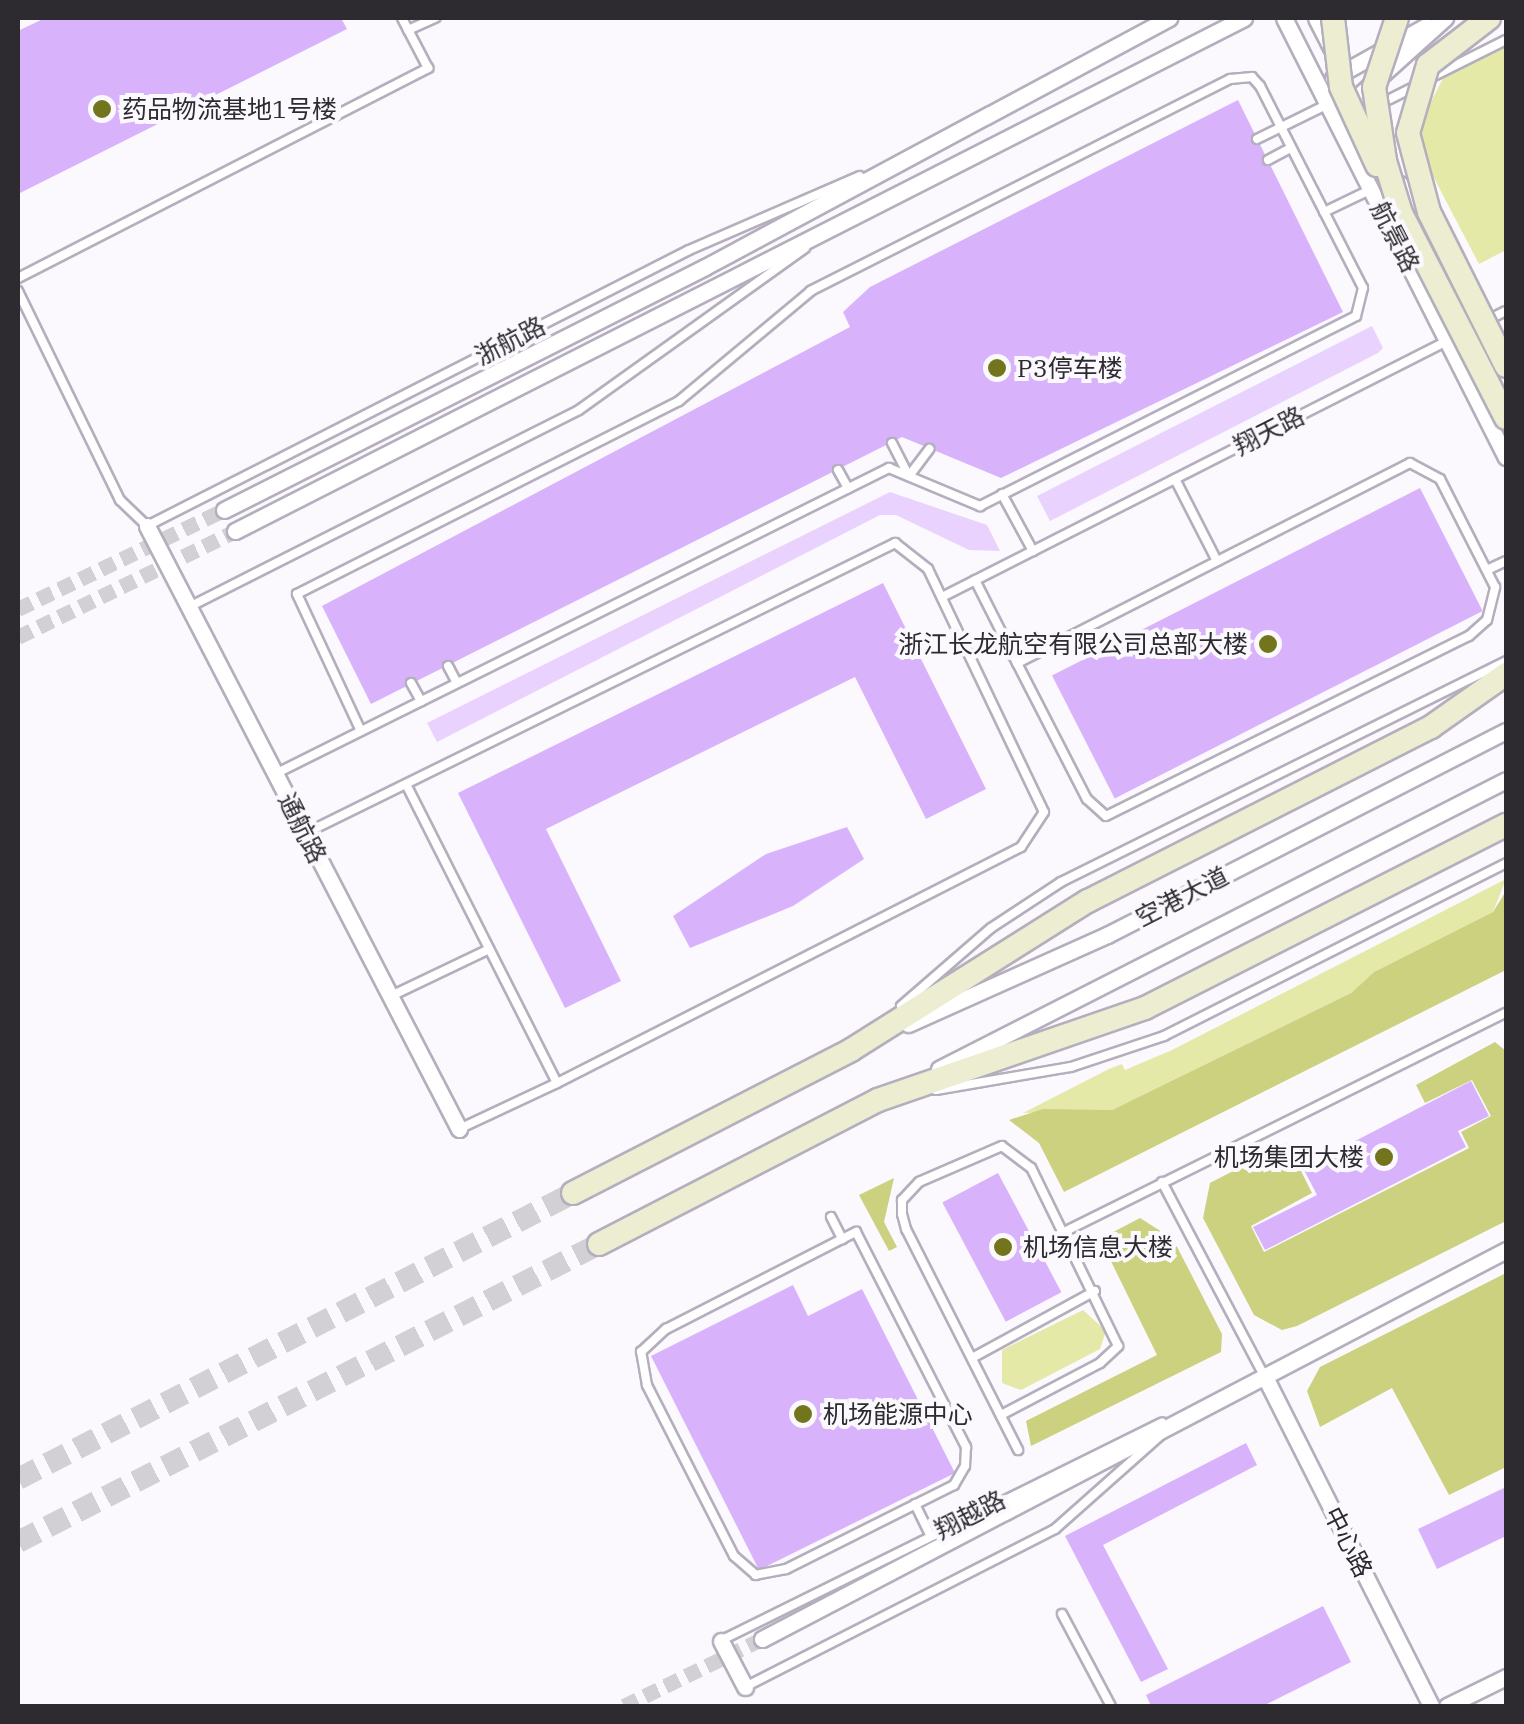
<!DOCTYPE html>
<html>
<head>
<meta charset="utf-8">
<style>
  body { margin:0 }
  #map { position:relative; width:1524px; height:1724px; overflow:hidden; background:#fbf8fe; font-family:"IBM Plex Serif","Noto Sans SC",serif }
  div>[style] { position:absolute }
  .green>* { inset:0; background:#e4e9a8 }
  .forest>* { inset:0; background:#ccd17f }
  .water>* { inset:0; background:#e9d3fe }
  .building>* { inset:0; background:#d8b3fb; transform-origin:0 0 }
  .street-tunnel>* { height:15px; margin-top:-7.5px; transform-origin:0; background:repeating-linear-gradient(90deg,#d2cfd5 0 15px,transparent 0 23px) }
  .secondary-tunnel>* { height:22px; margin-top:-11px; transform-origin:0; background:repeating-linear-gradient(90deg,#d2cfd5 0 22px,transparent 0 33px) }
  .roads { filter:drop-shadow(2px 0 #b5aebd) drop-shadow(-2px 0 #b5aebd) drop-shadow(0 2px #b5aebd) drop-shadow(0 -2px #b5aebd) }
  .lane>* { height:8px; margin:-4px; padding:0 4px; transform-origin:4px; border-radius:4px; background:#fff }
  .street>* { height:15px; margin:-7.5px; padding:0 7.5px; transform-origin:7.5px; border-radius:7.5px; background:#fff }
  .secondary>* { height:22px; margin:-11px; padding:0 11px; transform-origin:11px; border-radius:11px; background:#ecedd1 }
  .bridges { filter:drop-shadow(2px 0 #b5aebd) drop-shadow(-2px 0 #b5aebd) drop-shadow(0 2px #b5aebd) drop-shadow(0 -2px #b5aebd) }
  .secondary-bridge>* { height:22px; margin:-11px; padding:0 11px; transform-origin:11px; border-radius:11px; background:#ecedd1 }
  .dots>* { width:28px; height:28px; translate:-50% -50%; box-sizing:border-box; border:5px solid #fbf8fe; border-radius:50% }
  span { translate:-50% -50%; white-space:nowrap; text-align:center; line-height:1.15; -webkit-text-stroke:8px #fbf8fe; paint-order:stroke }
  .poi-label { font-size:25px; color:#2d2a30 }
  .left { translate:0 -50%; text-align:left }
  .right { translate:-100% -50%; text-align:right }
  .street-label { font-size:25px; color:#2d2a30 }
  .frame { position:absolute; inset:0; border:20px solid #2d2a30; pointer-events:none }
</style>
</head>
<body>
<div id="map">
  <div class="green">
    <div style="clip-path:polygon(1506px 33px,1506px 250px,1479px 264px,1422px 155px,1421px 121px,1452px 61px)"></div>
    <div style="clip-path:polygon(1506px 879px,1493px 912px,1374px 972px,1351px 993px,1112px 1110px,1023px 1113px,1109px 1069px,1122px 1064px,1125px 1070px,1172px 1050px)"></div>
    <div style="clip-path:polygon(1083px 1310px,1106px 1331px,1100px 1349px,1021px 1390px,1002px 1383px,1002px 1350px)"></div>
  </div>
  <div class="forest">
    <div style="clip-path:polygon(1506px 891px,1506px 970px,1064px 1192px,1039px 1143px,1009px 1120px,1043px 1109px,1112px 1110px,1351px 993px,1374px 972px,1493px 912px)"></div>
    <div style="clip-path:polygon(1495px 1042px,1506px 1051px,1506px 1221px,1297px 1326px,1282px 1330px,1254px 1315px,1203px 1218px,1210px 1183px,1287px 1143px,1312px 1193px,1251px 1226px,1264px 1252px,1469px 1148px,1461px 1132px,1491px 1116px,1472px 1080px,1425px 1103px,1416px 1085px)"></div>
    <div style="clip-path:polygon(894px 1178px,884px 1222px,897px 1247px,889px 1251px,859px 1195px)"></div>
    <div style="clip-path:polygon(1140px 1218px,1173px 1239px,1222px 1334px,1221px 1352px,1031px 1446px,1026px 1421px,1157px 1355px,1100px 1239px)"></div>
    <div style="clip-path:polygon(1506px 1273px,1506px 1467px,1449px 1495px,1392px 1388px,1320px 1427px,1307px 1391px,1320px 1367px)"></div>
  </div>
  <div class="water">
    <div style="clip-path:polygon(1372px 326px,1383px 348px,1378px 353px,1050px 521px,1037px 496px)"></div>
    <div style="clip-path:polygon(890px 492px,987px 525px,1000px 551px,969px 550px,896px 515px,880px 515px,437px 742px,427px 723px)"></div>
  </div>
  <div class="building">
    <div style="clip-path:polygon(45px 18px,341px 18px,347px 29px,20px 193px,18px 31px)"></div>
    <div style="clip-path:polygon(1238px 100px,1343px 312px,1001px 478px,902px 437px,371px 704px,322px 606px,850px 327px,843px 312px,870px 287px)"></div>
    <div style="left:1420px;top:488px;width:138px;height:413px;rotate:63deg"></div>
    <div style="clip-path:polygon(883px 583px,986px 789px,926px 819px,855px 677px,546px 829px,621px 981px,565px 1008px,458px 793px)"></div>
    <div style="clip-path:polygon(847px 827px,864px 859px,793px 906px,690px 948px,673px 916px,766px 854px)"></div>
    <div style="clip-path:polygon(1471px 1081px,1489px 1116px,1458px 1131px,1466px 1147px,1265px 1250px,1253px 1227px,1317px 1195px,1303px 1168px)"></div>
    <div style="left:998px;top:1173px;width:135px;height:63px;rotate:62deg"></div>
    <div style="clip-path:polygon(793px 1285px,808px 1316px,862px 1289px,955px 1473px,759px 1570px,651px 1356px)"></div>
    <div style="clip-path:polygon(1246px 1443px,1257px 1465px,1103px 1545px,1168px 1669px,1141px 1682px,1065px 1536px)"></div>
    <div style="clip-path:polygon(1506px 1487px,1506px 1536px,1437px 1569px,1418px 1529px)"></div>
    <div style="clip-path:polygon(1323px 1606px,1351px 1662px,1263px 1706px,1151px 1706px,1146px 1695px)"></div>
  </div>
  <div class="street-tunnel">
    <div style="left:18px;top:609px;width:229px;rotate:-25.7deg"></div>
    <div style="left:18px;top:637px;width:242px;rotate:-26deg"></div>
    <div style="left:624px;top:1706px;width:153px;rotate:-25.9deg"></div>
  </div>
  <div class="secondary-tunnel">
    <div style="left:18px;top:1479px;width:624px;rotate:-27.26deg"></div>
    <div style="left:18px;top:1542px;width:653px;rotate:-27.15deg"></div>
  </div>
  <div class="roads">
    <div class="lane">
      <div style="left:408px;top:30px;width:30px;rotate:-24deg"></div>
      <div style="left:1430px;top:78px;width:85px;rotate:-26.6deg"></div>
      <div style="left:1358px;top:101px;width:16px;rotate:27deg"></div>
      <div style="left:1372px;top:108px;width:51px;rotate:-26.6deg"></div>
      <div style="left:1257px;top:139px;width:79px;rotate:-26.2deg"></div>
      <div style="left:1268px;top:160px;width:26px;rotate:-28deg"></div>
      <div style="left:1324px;top:212px;width:51px;rotate:-25.6deg"></div>
      <div style="left:18px;top:278px;width:461px;rotate:-27.1deg"></div>
      <div style="left:428px;top:68px;width:56px;rotate:-117.5deg"></div>
      <div style="left:18px;top:291px;width:233px;rotate:64deg"></div>
      <div style="left:120px;top:500px;width:37px;rotate:44deg"></div>
      <div style="left:147px;top:526px;width:608px;rotate:-26.99deg"></div>
      <div style="left:689px;top:250px;width:186px;rotate:-23.4deg"></div>
      <div style="left:1488px;top:320px;width:20px;rotate:-27deg"></div>
      <div style="left:892px;top:443px;width:37px;rotate:63deg"></div>
      <div style="left:909px;top:476px;width:34px;rotate:-53deg"></div>
      <div style="left:838px;top:470px;width:21px;rotate:61deg"></div>
      <div style="left:1175px;top:479px;width:92px;rotate:62.9deg"></div>
      <div style="left:1002px;top:494px;width:65px;rotate:61.5deg"></div>
      <div style="left:1489px;top:569px;width:19px;rotate:-25deg"></div>
      <div style="left:975px;top:580px;width:93px;rotate:63.2deg"></div>
      <div style="left:1017px;top:663px;width:153px;rotate:62.8deg"></div>
      <div style="left:1087px;top:799px;width:25px;rotate:42deg"></div>
      <div style="left:1106px;top:816px;width:405px;rotate:-26.4deg"></div>
      <div style="left:1469px;top:636px;width:24px;rotate:-42deg"></div>
      <div style="left:1487px;top:620px;width:34px;rotate:-76deg"></div>
      <div style="left:1495px;top:587px;width:121px;rotate:-117deg"></div>
      <div style="left:1440px;top:479px;width:34px;rotate:-152deg"></div>
      <div style="left:1410px;top:463px;width:441px;rotate:153deg"></div>
      <div style="left:942px;top:597px;width:568px;rotate:-26.88deg"></div>
      <div style="left:189px;top:607px;width:437px;rotate:-26.8deg"></div>
      <div style="left:579px;top:410px;width:278px;rotate:-35.6deg"></div>
      <div style="left:448px;top:666px;width:19px;rotate:62deg"></div>
      <div style="left:411px;top:683px;width:21px;rotate:61deg"></div>
      <div style="left:277px;top:773px;width:684px;rotate:-26.49deg"></div>
      <div style="left:889px;top:468px;width:99px;rotate:22.7deg"></div>
      <div style="left:980px;top:506px;width:421px;rotate:-26.8deg"></div>
      <div style="left:1356px;top:316px;width:29px;rotate:-76deg"></div>
      <div style="left:1363px;top:288px;width:227px;rotate:-117deg"></div>
      <div style="left:1260px;top:86px;width:12px;rotate:-132deg"></div>
      <div style="left:1252px;top:77px;width:22px;rotate:175deg"></div>
      <div style="left:1230px;top:79px;width:470px;rotate:153.2deg"></div>
      <div style="left:811px;top:291px;width:172px;rotate:140.2deg"></div>
      <div style="left:679px;top:401px;width:428px;rotate:153.2deg"></div>
      <div style="left:297px;top:594px;width:151px;rotate:65deg"></div>
      <div style="left:306px;top:833px;width:657px;rotate:-26.21deg"></div>
      <div style="left:895px;top:543px;width:42px;rotate:38.2deg"></div>
      <div style="left:928px;top:569px;width:269px;rotate:64.5deg"></div>
      <div style="left:1044px;top:812px;width:42px;rotate:123.3deg"></div>
      <div style="left:1021px;top:847px;width:521px;rotate:153.04deg"></div>
      <div style="left:557px;top:1083px;width:335px;rotate:-116.8deg"></div>
      <div style="left:389px;top:997px;width:111px;rotate:-25.6deg"></div>
      <div style="left:901px;top:1006px;width:119px;rotate:-40.9deg"></div>
      <div style="left:991px;top:928px;width:84px;rotate:-33.3deg"></div>
      <div style="left:1061px;top:882px;width:497px;rotate:-26.4deg"></div>
      <div style="left:936px;top:1090px;width:137px;rotate:-9.7deg"></div>
      <div style="left:1071px;top:1067px;width:98px;rotate:-18.4deg"></div>
      <div style="left:1164px;top:1036px;width:383px;rotate:-26.8deg"></div>
      <div style="left:459px;top:1129px;width:108px;rotate:-25.1deg"></div>
      <div style="left:1162px;top:1182px;width:221px;rotate:62.2deg"></div>
      <div style="left:831px;top:1217px;width:25px;rotate:63deg"></div>
      <div style="left:842px;top:1239px;width:16px;rotate:-27deg"></div>
      <div style="left:856px;top:1232px;width:242px;rotate:62.9deg"></div>
      <div style="left:966px;top:1447px;width:19px;rotate:93deg"></div>
      <div style="left:965px;top:1466px;width:22px;rotate:120deg"></div>
      <div style="left:954px;top:1485px;width:188px;rotate:153.4deg"></div>
      <div style="left:786px;top:1569px;width:31px;rotate:169deg"></div>
      <div style="left:756px;top:1575px;width:29px;rotate:-139deg"></div>
      <div style="left:734px;top:1556px;width:192px;rotate:-117deg"></div>
      <div style="left:647px;top:1385px;width:34px;rotate:-100deg"></div>
      <div style="left:641px;top:1352px;width:34px;rotate:-43deg"></div>
      <div style="left:666px;top:1329px;width:198px;rotate:-27.1deg"></div>
      <div style="left:1064px;top:1232px;width:493px;rotate:-26.4deg"></div>
      <div style="left:972px;top:1358px;width:140px;rotate:-28.6deg"></div>
      <div style="left:1001px;top:1415px;width:112px;rotate:-27.7deg"></div>
      <div style="left:1100px;top:1363px;width:25px;rotate:-43deg"></div>
      <div style="left:1118px;top:1346px;width:198px;rotate:-116deg"></div>
      <div style="left:1031px;top:1168px;width:36px;rotate:-143deg"></div>
      <div style="left:1002px;top:1146px;width:90px;rotate:156.6deg"></div>
      <div style="left:919px;top:1182px;width:25px;rotate:133deg"></div>
      <div style="left:902px;top:1200px;width:14px;rotate:90deg"></div>
      <div style="left:902px;top:1214px;width:16px;rotate:75deg"></div>
      <div style="left:906px;top:1229px;width:248px;rotate:63.1deg"></div>
      <div style="left:915px;top:1504px;width:34px;rotate:64deg"></div>
      <div style="left:1062px;top:1614px;width:104px;rotate:62deg"></div>
      <div style="left:722px;top:1640px;width:491px;rotate:-26.3deg"></div>
      <div style="left:745px;top:1687px;width:348px;rotate:-27deg"></div>
      <div style="left:1055px;top:1529px;width:142px;rotate:-41.6deg"></div>
    </div>
    <div class="street">
      <div style="left:1284px;top:18px;width:492px;rotate:63.2deg"></div>
      <div style="left:1316px;top:18px;width:34px;rotate:63deg"></div>
      <div style="left:1333px;top:78px;width:107px;rotate:-29.2deg"></div>
      <div style="left:1345px;top:108px;width:135px;rotate:-42deg"></div>
      <div style="left:1400px;top:184px;width:207px;rotate:63.3deg"></div>
      <div style="left:224px;top:510px;width:539px;rotate:-26.8deg"></div>
      <div style="left:705px;top:267px;width:527px;rotate:-28.22deg"></div>
      <div style="left:147px;top:526px;width:679px;rotate:62.64deg"></div>
      <div style="left:235px;top:531px;width:1132px;rotate:-26.95deg"></div>
      <div style="left:908px;top:1024px;width:218px;rotate:-24.1deg"></div>
      <div style="left:1107px;top:935px;width:448px;rotate:-27.1deg"></div>
      <div style="left:939px;top:1069px;width:636px;rotate:-27.01deg"></div>
      <div style="left:1265px;top:1377px;width:369px;rotate:63.2deg"></div>
      <div style="left:762px;top:1639px;width:840px;rotate:-27.6deg"></div>
      <div style="left:721px;top:1641px;width:52px;rotate:62.4deg"></div>
      <div style="left:1447px;top:1706px;width:66px;rotate:-26.2deg"></div>
    </div>
    <div class="secondary">
      <div style="left:573px;top:1193px;width:313px;rotate:-27.2deg"></div>
      <div style="left:851px;top:1050px;width:280px;rotate:-32.2deg"></div>
      <div style="left:1088px;top:901px;width:385px;rotate:-26.9deg"></div>
      <div style="left:1431px;top:727px;width:92px;rotate:-35.2deg"></div>
      <div style="left:599px;top:1244px;width:314px;rotate:-27.3deg"></div>
      <div style="left:878px;top:1100px;width:282px;rotate:-19deg"></div>
      <div style="left:1145px;top:1008px;width:405px;rotate:-26.9deg"></div>
    </div>
  </div>
  <div class="bridges">
    <div class="secondary-bridge">
      <div style="left:1333px;top:18px;width:69px;rotate:83.4deg"></div>
      <div style="left:1341px;top:87px;width:86px;rotate:65.2deg"></div>
      <div style="left:1397px;top:18px;width:73px;rotate:108.4deg"></div>
      <div style="left:1374px;top:87px;width:75px;rotate:81.5deg"></div>
      <div style="left:1385px;top:161px;width:54px;rotate:72.9deg"></div>
      <div style="left:1401px;top:213px;width:230px;rotate:62.9deg"></div>
      <div style="left:1489px;top:18px;width:77px;rotate:142.4deg"></div>
      <div style="left:1428px;top:65px;width:71px;rotate:106.4deg"></div>
      <div style="left:1408px;top:133px;width:82px;rotate:75.1deg"></div>
      <div style="left:1429px;top:212px;width:172px;rotate:63.4deg"></div>
    </div>
  </div>
  <div class="dots">
    <div style="left:102px;top:109px;background:#72751c"></div>
    <div style="left:997px;top:368px;background:#72751c"></div>
    <div style="left:1268px;top:644px;background:#72751c"></div>
    <div style="left:1384px;top:1157px;background:#72751c"></div>
    <div style="left:1003px;top:1247px;background:#72751c"></div>
    <div style="left:803px;top:1414px;background:#72751c"></div>
  </div>
  <div class="poi-label">
    <span class="left" style="left:122px;top:109px">药品物流基地1号楼</span>
    <span class="left" style="left:1017px;top:368px">P3停车楼</span>
    <span class="right" style="left:1248px;top:644px">浙江长龙航空有限公司总部大楼</span>
    <span class="right" style="left:1364px;top:1157px">机场集团大楼</span>
    <span class="left" style="left:1023px;top:1247px">机场信息大楼</span>
    <span class="left" style="left:823px;top:1414px">机场能源中心</span>
  </div>
  <div class="street-label">
    <span style="left:1395px;top:237px;rotate:63deg">航景路</span>
    <span style="left:510px;top:341px;rotate:-27deg">浙航路</span>
    <span style="left:1269px;top:431px;rotate:-27deg">翔天路</span>
    <span style="left:302px;top:828px;rotate:63deg">通航路</span>
    <span style="left:1182px;top:897px;rotate:-27deg">空港大道</span>
    <span style="left:970px;top:1515px;rotate:-27deg">翔越路</span>
    <span style="left:1348px;top:1542px;rotate:63deg">中心路</span>
  </div>
  <div class="frame"></div>
</div>
</body>
</html>
